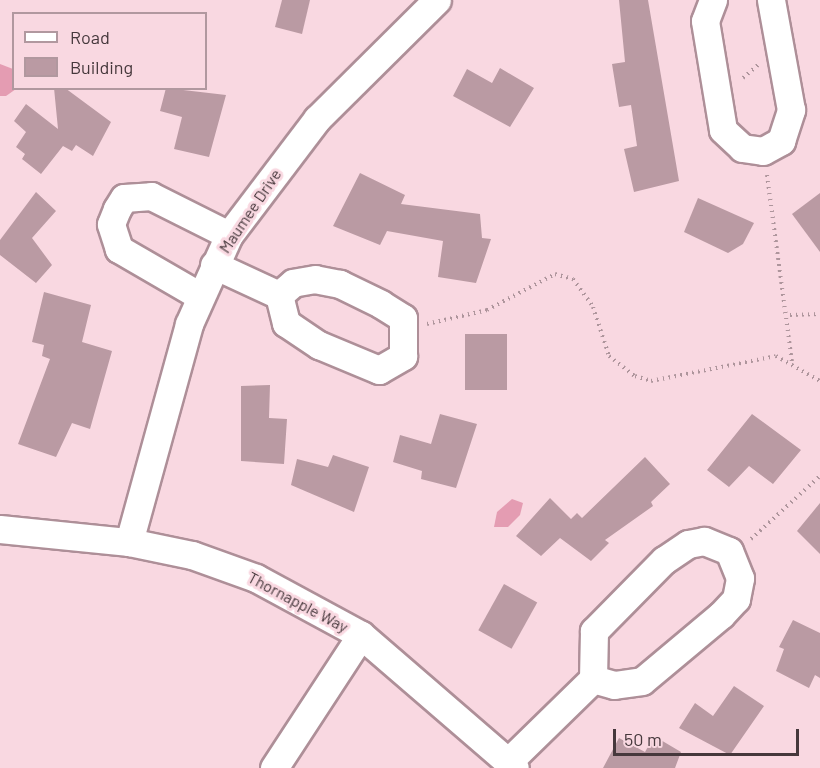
<!DOCTYPE html>
<html>
<head>
<meta charset="utf-8">
<style>
  body { margin:0 }
  #map { position:relative; width:820px; height:768px; overflow:hidden; background:#f9d8e1; font-family:Barlow,sans-serif }
  div>[style] { position:absolute }
  .water>* { inset:0; background:#e49cb2 }
  .building>* { inset:0; background:#ba9aa3; transform-origin:0 0 }
  .path>* { height:4px; margin-top:-2px; transform-origin:0; background:repeating-linear-gradient(90deg,#ae959c 0 1.5px,transparent 0 6px) }
  .roads { filter:drop-shadow(2px 0 #ae8f98) drop-shadow(-2px 0 #ae8f98) drop-shadow(0 2px #ae8f98) drop-shadow(0 -2px #ae8f98) }
  .street>* { height:27px; margin:-13.5px; padding:0 13.5px; transform-origin:13.5px; border-radius:13.5px; background:#fff }
  span { translate:-50% -50%; white-space:nowrap; text-align:center; line-height:1.15; -webkit-text-stroke:6px #f9d8e1; paint-order:stroke }
  .street-label { font-size:16px; color:#46383c }
  .legend { position:absolute; left:12px; top:12px; width:195px; height:78px; box-sizing:border-box; background:#f9d8e1; border:2px solid #b1989f; margin:0; padding:8px 10px; list-style:none; font-size:18px; color:#46383c }
  .legend li { display:flex; align-items:center; gap:12px; height:30px }
  .legend b { width:30px; border:2px solid #b1989f }
  .scale { position:absolute; left:613px; top:729px; width:186px; height:27px; box-sizing:border-box; border:3px solid #46383c; border-top:0; padding-left:8px; font-size:18px; line-height:21px; white-space:nowrap; color:#46383c; -webkit-text-stroke:4px #f9d8e1; paint-order:stroke }
</style>
</head>
<body>
<div id="map">
  <div class="water">
    <div style="clip-path:polygon(0 64px,13px 69px,16px 89px,6px 96px,0 96px)"></div>
    <div style="clip-path:polygon(512px 499px,523px 503px,520px 515px,508px 527px,494px 527px,497px 512px)"></div>
  </div>
  <div class="building">
    <div style="clip-path:polygon(282px 0,310px 0,302px 34px,275px 27px)"></div>
    <div style="clip-path:polygon(619px 0,648px 0,679px 181px,634px 192px,624px 149px,637px 146px,631px 105px,619px 107px,612px 64px,625px 62px)"></div>
    <div style="clip-path:polygon(500px 68px,534px 88px,510px 127px,453px 96px,467px 69px,492px 83px)"></div>
    <div style="clip-path:polygon(54px 88px,65px 88px,111px 122px,93px 156px,76px 145px,72px 151px,63px 146px,41px 174px,22px 159px,25px 154px,16px 147px,26px 132px,14px 121px,26px 104px,58px 129px)"></div>
    <div style="clip-path:polygon(166px 88px,226px 95px,209px 157px,174px 149px,182px 117px,160px 111px)"></div>
    <div style="clip-path:polygon(360px 173px,405px 195px,401px 204px,480px 214px,482px 238px,491px 239px,476px 283px,438px 277px,443px 241px,387px 231px,380px 245px,333px 226px)"></div>
    <div style="clip-path:polygon(36px 192px,56px 211px,32px 238px,52px 265px,36px 283px,0 255px,0 240px)"></div>
    <div style="clip-path:polygon(820px 193px,820px 252px,792px 214px)"></div>
    <div style="clip-path:polygon(698px 198px,754px 223px,743px 244px,728px 253px,684px 232px)"></div>
    <div style="clip-path:polygon(44px 292px,91px 305px,82px 342px,112px 351px,90px 429px,72px 423px,56px 457px,18px 444px,50px 359px,42px 356px,44px 345px,32px 342px)"></div>
    <div style="left:507px;top:334px;width:56px;height:42px;rotate:90deg"></div>
    <div style="clip-path:polygon(270px 385px,269px 418px,287px 419px,284px 464px,241px 461px,241px 386px)"></div>
    <div style="clip-path:polygon(440px 414px,477px 424px,456px 488px,421px 479px,422px 471px,393px 462px,400px 435px,431px 444px)"></div>
    <div style="clip-path:polygon(752px 414px,801px 450px,773px 484px,749px 466px,729px 487px,707px 470px)"></div>
    <div style="clip-path:polygon(333px 455px,369px 467px,354px 512px,291px 485px,297px 459px,328px 467px)"></div>
    <div style="clip-path:polygon(645px 457px,670px 484px,651px 502px,653px 506px,605px 540px,609px 543px,591px 561px,560px 538px,541px 556px,516px 536px,550px 498px,571px 519px,577px 513px,582px 518px)"></div>
    <div style="clip-path:polygon(820px 503px,820px 554px,797px 531px)"></div>
    <div style="left:504px;top:584px;width:38px;height:53px;rotate:29deg"></div>
    <div style="clip-path:polygon(793px 620px,820px 633px,820px 678px,815px 675px,809px 688px,776px 671px,784px 649px,779px 647px)"></div>
    <div style="clip-path:polygon(734px 686px,764px 706px,730px 755px,679px 728px,695px 703px,713px 716px)"></div>
    <div style="clip-path:polygon(654px 736px,681px 752px,675px 768px,603px 768px,619px 738px,645px 752px)"></div>
  </div>
  <div class="path">
    <div style="left:743px;top:78px;width:20px;rotate:-41deg"></div>
    <div style="left:767px;top:175px;width:190px;rotate:82.4deg"></div>
    <div style="left:790px;top:315px;width:30px;rotate:-2deg"></div>
    <div style="left:427px;top:324px;width:62px;rotate:-13.1deg"></div>
    <div style="left:487px;top:310px;width:77px;rotate:-27.9deg"></div>
    <div style="left:555px;top:274px;width:19px;rotate:16deg"></div>
    <div style="left:573px;top:279px;width:34px;rotate:54deg"></div>
    <div style="left:593px;top:307px;width:52px;rotate:71.9deg"></div>
    <div style="left:609px;top:356px;width:33px;rotate:38deg"></div>
    <div style="left:635px;top:376px;width:17px;rotate:17deg"></div>
    <div style="left:651px;top:381px;width:127px;rotate:-11.3deg"></div>
    <div style="left:776px;top:356px;width:51px;rotate:29.6deg"></div>
    <div style="left:751px;top:539px;width:93px;rotate:-42.4deg"></div>
  </div>
  <div class="roads">
    <div class="street">
      <div style="left:713px;top:0;width:22px;rotate:111deg"></div>
      <div style="left:705px;top:21px;width:110px;rotate:80.6deg"></div>
      <div style="left:723px;top:130px;width:26px;rotate:43deg"></div>
      <div style="left:742px;top:148px;width:21px;rotate:8deg"></div>
      <div style="left:763px;top:151px;width:21px;rotate:-29deg"></div>
      <div style="left:781px;top:141px;width:33px;rotate:-72deg"></div>
      <div style="left:791px;top:110px;width:112px;rotate:-100.3deg"></div>
      <div style="left:214px;top:265px;width:72px;rotate:24.8deg"></div>
      <div style="left:279px;top:295px;width:29px;rotate:76deg"></div>
      <div style="left:286px;top:323px;width:40px;rotate:34deg"></div>
      <div style="left:319px;top:345px;width:65px;rotate:22.6deg"></div>
      <div style="left:379px;top:370px;width:28px;rotate:-30deg"></div>
      <div style="left:403px;top:356px;width:38px;rotate:-90deg"></div>
      <div style="left:403px;top:318px;width:26px;rotate:-148deg"></div>
      <div style="left:381px;top:304px;width:46px;rotate:-154deg"></div>
      <div style="left:340px;top:284px;width:25px;rotate:-169deg"></div>
      <div style="left:315px;top:279px;width:22px;rotate:170deg"></div>
      <div style="left:293px;top:283px;width:18px;rotate:139deg"></div>
      <div style="left:200px;top:296px;width:94px;rotate:-149.9deg"></div>
      <div style="left:119px;top:249px;width:26px;rotate:-108deg"></div>
      <div style="left:111px;top:224px;width:16px;rotate:-68deg"></div>
      <div style="left:117px;top:209px;width:13px;rotate:-58deg"></div>
      <div style="left:124px;top:198px;width:27px;rotate:-4deg"></div>
      <div style="left:151px;top:196px;width:87px;rotate:26.6deg"></div>
      <div style="left:0;top:529px;width:130px;rotate:5.8deg"></div>
      <div style="left:129px;top:542px;width:64px;rotate:11.7deg"></div>
      <div style="left:192px;top:555px;width:68px;rotate:19.8deg"></div>
      <div style="left:256px;top:578px;width:119px;rotate:28.5deg"></div>
      <div style="left:361px;top:635px;width:203px;rotate:40.8deg"></div>
      <div style="left:129px;top:542px;width:226px;rotate:-74.6deg"></div>
      <div style="left:189px;top:324px;width:98px;rotate:-65.8deg"></div>
      <div style="left:229px;top:235px;width:146px;rotate:-52.8deg"></div>
      <div style="left:317px;top:119px;width:169px;rotate:-44.8deg"></div>
      <div style="left:509px;top:761px;width:117px;rotate:-44.3deg"></div>
      <div style="left:593px;top:679px;width:22px;rotate:16deg"></div>
      <div style="left:614px;top:685px;width:28px;rotate:-8deg"></div>
      <div style="left:642px;top:681px;width:103px;rotate:-39.9deg"></div>
      <div style="left:721px;top:615px;width:22px;rotate:-47deg"></div>
      <div style="left:736px;top:599px;width:21px;rotate:-79deg"></div>
      <div style="left:740px;top:578px;width:29px;rotate:-112deg"></div>
      <div style="left:729px;top:551px;width:27px;rotate:-158deg"></div>
      <div style="left:704px;top:541px;width:16px;rotate:169deg"></div>
      <div style="left:688px;top:544px;width:29px;rotate:146deg"></div>
      <div style="left:664px;top:560px;width:100px;rotate:134.6deg"></div>
      <div style="left:594px;top:631px;width:48px;rotate:91.2deg"></div>
      <div style="left:274px;top:768px;width:159px;rotate:-56.8deg"></div>
    </div>
  </div>
  <div class="street-label">
    <span style="left:250px;top:211px;rotate:-56deg">Maumee Drive</span>
    <span style="left:298px;top:602px;rotate:28deg">Thornapple Way</span>
  </div>
  <ul class="legend">
  <li><b style="height:8px;background:#fff"></b>Road</li>
  <li><b style="height:16px;background:#ba9aa3"></b>Building</li>
  </ul>
  <div class="scale">50 m</div>
</div>
</body>
</html>
